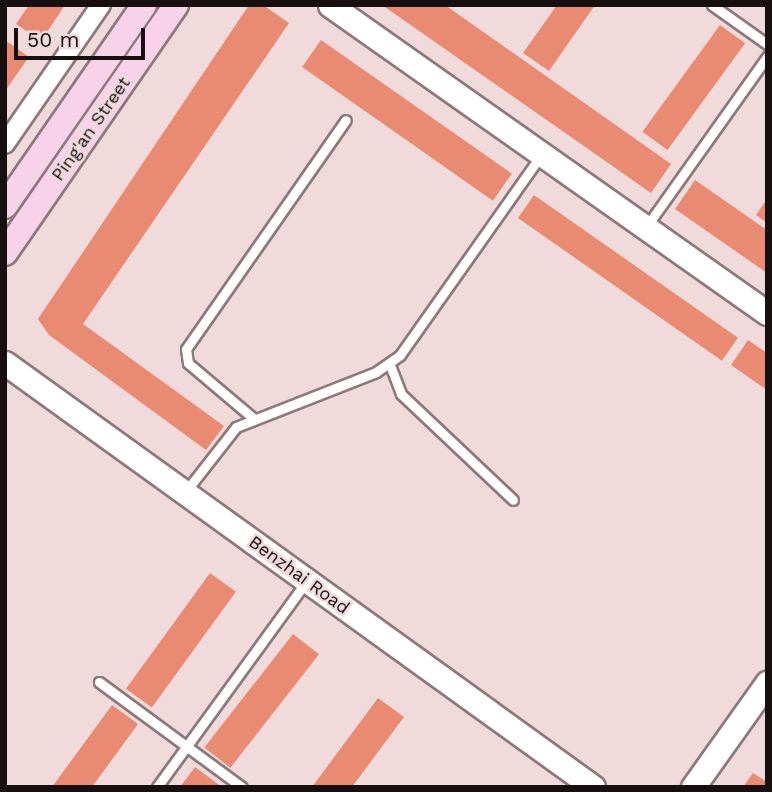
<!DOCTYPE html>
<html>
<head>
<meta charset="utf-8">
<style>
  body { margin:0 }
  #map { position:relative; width:772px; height:792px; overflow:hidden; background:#f0dadc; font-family:"Work Sans",sans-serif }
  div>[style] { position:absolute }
  .building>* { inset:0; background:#e98b73; transform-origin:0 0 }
  .roads { filter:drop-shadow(2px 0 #8d797b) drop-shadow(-2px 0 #8d797b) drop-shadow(0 2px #8d797b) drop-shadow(0 -2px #8d797b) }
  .service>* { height:9px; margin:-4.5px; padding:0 4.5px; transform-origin:4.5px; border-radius:4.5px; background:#fff }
  .minor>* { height:18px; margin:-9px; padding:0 9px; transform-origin:9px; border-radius:9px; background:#fff }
  .tertiary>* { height:23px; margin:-11.5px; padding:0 11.5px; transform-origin:11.5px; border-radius:11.5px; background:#fff }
  .secondary>* { height:24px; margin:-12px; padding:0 12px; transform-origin:12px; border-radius:12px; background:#f8d2e9 }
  span { translate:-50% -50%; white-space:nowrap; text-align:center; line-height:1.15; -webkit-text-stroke:5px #f0dadc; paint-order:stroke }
  .street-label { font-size:18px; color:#170f10 }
  .frame { position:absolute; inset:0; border:7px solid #170f10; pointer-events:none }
  .scale { position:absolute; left:14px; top:28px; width:131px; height:32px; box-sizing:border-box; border:4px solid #170f10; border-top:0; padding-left:9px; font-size:21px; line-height:24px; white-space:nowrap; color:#170f10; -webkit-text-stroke:5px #f0dadc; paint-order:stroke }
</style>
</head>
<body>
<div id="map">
  <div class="building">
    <div style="clip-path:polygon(29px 5px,65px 5px,41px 41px,16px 24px)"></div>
    <div style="clip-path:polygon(249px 5px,263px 5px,289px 23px,83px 324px,224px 426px,206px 450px,49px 335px,38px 319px)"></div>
    <div style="clip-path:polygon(382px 5px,445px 5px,671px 164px,651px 193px)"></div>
    <div style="clip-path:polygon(557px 5px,595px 5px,549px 71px,523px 53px)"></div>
    <div style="left:720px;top:25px;width:31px;height:132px;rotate:36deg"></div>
    <div style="clip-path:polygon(5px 40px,29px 57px,5px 91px)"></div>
    <div style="left:321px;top:40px;width:233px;height:33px;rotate:35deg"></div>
    <div style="clip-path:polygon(695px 180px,767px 230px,767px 273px,675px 209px)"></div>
    <div style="left:534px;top:195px;width:249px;height:28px;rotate:35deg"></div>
    <div style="clip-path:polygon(767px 199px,767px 223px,756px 215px)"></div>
    <div style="clip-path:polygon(748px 340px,767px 353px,767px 390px,731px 365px)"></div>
    <div style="left:210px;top:573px;width:32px;height:143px;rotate:36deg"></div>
    <div style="left:293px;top:634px;width:33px;height:144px;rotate:38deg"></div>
    <div style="clip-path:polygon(378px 698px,404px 717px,352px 787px,312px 787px)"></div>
    <div style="clip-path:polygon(112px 705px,138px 724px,92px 787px,52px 787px)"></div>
    <div style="clip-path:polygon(195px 767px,222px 787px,180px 787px)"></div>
    <div style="clip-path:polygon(753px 773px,767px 782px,767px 787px,743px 787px)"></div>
  </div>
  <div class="roads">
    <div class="service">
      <div style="left:712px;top:5px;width:67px;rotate:35.3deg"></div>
      <div style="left:646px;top:227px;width:209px;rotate:-54.6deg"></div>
      <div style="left:390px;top:365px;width:31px;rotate:69deg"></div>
      <div style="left:401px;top:394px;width:154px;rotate:43.4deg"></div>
      <div style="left:253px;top:418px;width:85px;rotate:-139.8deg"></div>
      <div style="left:188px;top:363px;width:14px;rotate:-98deg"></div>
      <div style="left:186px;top:349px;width:279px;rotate:-55.1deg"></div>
      <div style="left:186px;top:491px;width:81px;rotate:-52deg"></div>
      <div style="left:236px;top:427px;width:150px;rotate:-21.4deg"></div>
      <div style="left:376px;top:372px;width:29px;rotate:-35deg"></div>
      <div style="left:400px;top:355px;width:246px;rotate:-54.8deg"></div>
      <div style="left:99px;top:682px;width:177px;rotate:36.3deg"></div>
      <div style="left:157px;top:787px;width:253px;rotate:-54deg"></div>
    </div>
    <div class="minor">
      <div style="left:5px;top:144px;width:169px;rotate:-55.4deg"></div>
    </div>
    <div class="tertiary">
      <div style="left:330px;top:5px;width:535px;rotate:35.18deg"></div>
      <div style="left:5px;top:363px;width:725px;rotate:35.79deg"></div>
      <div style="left:693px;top:787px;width:128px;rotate:-54.6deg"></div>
    </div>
    <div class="secondary">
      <div style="left:5px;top:206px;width:244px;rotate:-55.3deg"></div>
      <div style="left:5px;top:253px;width:301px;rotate:-55.4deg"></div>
    </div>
  </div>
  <div class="street-label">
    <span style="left:91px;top:129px;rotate:-55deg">Ping'an Street</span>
    <span style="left:299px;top:575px;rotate:36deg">Benzhai Road</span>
  </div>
  <div class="frame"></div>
  <div class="scale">50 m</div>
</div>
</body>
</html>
